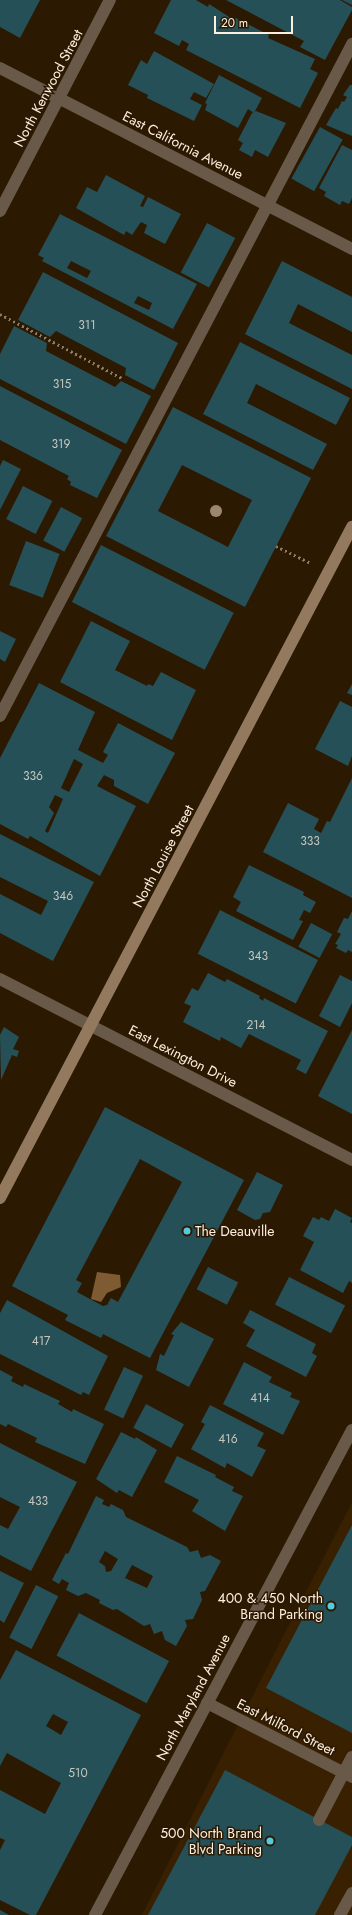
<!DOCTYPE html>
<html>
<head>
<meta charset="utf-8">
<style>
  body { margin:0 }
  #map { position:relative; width:352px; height:1915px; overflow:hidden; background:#2c1902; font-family:Jost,sans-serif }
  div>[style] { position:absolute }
  .built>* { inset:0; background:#382001 }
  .water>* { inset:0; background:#7e5b32 }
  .building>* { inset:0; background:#265057; transform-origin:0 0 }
  .path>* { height:2.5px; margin-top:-1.25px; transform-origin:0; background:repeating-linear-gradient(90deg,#8c7b68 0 2px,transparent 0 5px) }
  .lane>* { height:12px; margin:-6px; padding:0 6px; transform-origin:6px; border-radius:6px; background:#695948 }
  .street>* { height:12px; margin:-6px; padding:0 6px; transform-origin:6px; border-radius:6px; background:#695948 }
  .secondary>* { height:12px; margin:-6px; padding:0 6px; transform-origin:6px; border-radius:6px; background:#937a5f }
  .trees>* { width:12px; height:12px; margin:-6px; border-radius:50%; background:#9c866e }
  .dots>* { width:11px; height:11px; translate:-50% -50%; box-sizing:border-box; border:2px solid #2c1902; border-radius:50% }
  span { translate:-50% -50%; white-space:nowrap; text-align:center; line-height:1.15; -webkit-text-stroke:3px #2c1902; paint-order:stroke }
  .number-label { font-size:12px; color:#c7c7be }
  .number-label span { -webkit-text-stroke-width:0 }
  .street-label { font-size:14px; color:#fdefe0 }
  .poi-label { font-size:14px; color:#fdefe0 }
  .left { translate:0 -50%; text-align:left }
  .right { translate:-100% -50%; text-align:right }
  .scale { position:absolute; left:214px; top:16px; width:79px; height:18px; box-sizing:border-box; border:2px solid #fdefe0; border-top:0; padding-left:5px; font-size:12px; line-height:14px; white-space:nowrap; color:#fdefe0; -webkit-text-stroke:3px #2c1902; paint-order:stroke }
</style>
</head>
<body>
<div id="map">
  <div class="built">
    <div style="clip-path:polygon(352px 1502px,352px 1915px,142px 1915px,225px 1750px)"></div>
  </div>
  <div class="water">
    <div style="clip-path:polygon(97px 1272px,120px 1275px,121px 1287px,107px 1293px,101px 1302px,91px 1299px)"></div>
  </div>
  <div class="building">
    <div style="clip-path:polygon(0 0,40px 0,20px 38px,0 27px)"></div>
    <div style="clip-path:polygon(171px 0,196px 0,208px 7px,209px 4px,234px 20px,236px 18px,269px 35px,268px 38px,315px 59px,310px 69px,318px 73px,300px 108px,186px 50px,189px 44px,182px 40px,179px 46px,154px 33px)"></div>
    <div style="clip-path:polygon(226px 0,340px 0,352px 7px,352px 10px,325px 60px,300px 47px,304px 41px)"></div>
    <div style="clip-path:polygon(342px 0,352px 0,352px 5px)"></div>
    <div style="clip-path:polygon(154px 51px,214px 84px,206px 98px,194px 92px,190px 99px,202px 105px,194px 121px,147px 98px,148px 95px,128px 85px,141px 60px,147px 64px)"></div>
    <div style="clip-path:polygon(219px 75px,262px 98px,254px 113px,248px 109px,238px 128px,205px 110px,207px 104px,205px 103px)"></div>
    <div style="clip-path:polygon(350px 85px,352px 85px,352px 136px,326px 125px,336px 108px,338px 109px,342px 101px,344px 102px,347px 97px,343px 95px)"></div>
    <div style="clip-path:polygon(256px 111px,286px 123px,268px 157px,255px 150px,252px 157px,239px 150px,243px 143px,238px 140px,252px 113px)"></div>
    <div style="left:320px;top:127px;width:26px;height:59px;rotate:29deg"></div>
    <div style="clip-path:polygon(342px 145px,352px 150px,352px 198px,349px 204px,342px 201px,340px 205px,324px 196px,326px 192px,319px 188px)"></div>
    <div style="clip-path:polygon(106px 175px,145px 196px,140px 206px,143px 207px,148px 197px,181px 214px,165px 244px,144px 233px,147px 225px,141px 222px,132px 235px,126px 231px,124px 235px,76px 208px,87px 187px,97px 192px)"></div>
    <div style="clip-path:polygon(evenodd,60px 214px,197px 284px,173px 329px,42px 261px,44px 258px,38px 255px,60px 214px,71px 261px,91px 271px,87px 278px,67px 268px,71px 261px,60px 214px,138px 296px,152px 303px,149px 310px,134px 303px,138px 296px)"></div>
    <div style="left:207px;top:223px;width:32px;height:56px;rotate:28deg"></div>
    <div style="clip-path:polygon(282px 261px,352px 297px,352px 332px,298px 304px,289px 323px,352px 355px,352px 389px,245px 334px)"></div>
    <div style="clip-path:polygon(43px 272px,178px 343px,154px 390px,125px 375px,126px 368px,56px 331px,50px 337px,18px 320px)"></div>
    <div style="clip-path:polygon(14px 326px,47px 343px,46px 351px,115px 387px,121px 381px,151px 396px,126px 444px,0 379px,0 354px)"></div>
    <div style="clip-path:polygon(240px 342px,350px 398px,336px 425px,256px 384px,247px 403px,327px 444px,313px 470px,203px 414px)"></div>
    <div style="clip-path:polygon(0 386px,122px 450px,97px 498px,70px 485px,71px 482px,67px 479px,69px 476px,0 440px)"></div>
    <div style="clip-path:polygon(evenodd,173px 407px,311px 478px,245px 607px,106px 536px,173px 407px,182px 465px,252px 500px,228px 547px,158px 511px,182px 465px)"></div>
    <div style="clip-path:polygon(3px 460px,21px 469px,0 510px,0 466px)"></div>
    <div style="left:23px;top:486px;width:33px;height:37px;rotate:27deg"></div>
    <div style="left:61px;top:507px;width:24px;height:38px;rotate:28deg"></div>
    <div style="left:26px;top:541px;width:36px;height:47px;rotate:21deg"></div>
    <div style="left:101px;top:545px;width:149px;height:64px;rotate:27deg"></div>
    <div style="clip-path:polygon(91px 621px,130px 641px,115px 670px,147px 686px,148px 684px,153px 686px,161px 672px,196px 690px,172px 740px,60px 682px)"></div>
    <div style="clip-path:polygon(0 631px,16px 639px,5px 662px,0 659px)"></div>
    <div style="clip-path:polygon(evenodd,39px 683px,95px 712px,78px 750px,103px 763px,108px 755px,103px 752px,118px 723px,175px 753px,148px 804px,114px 786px,114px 780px,104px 775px,97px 786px,136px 806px,100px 876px,30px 836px,28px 839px,0 824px,0 758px,39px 683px,74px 759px,83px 764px,69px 792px,61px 788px,74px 759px,39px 683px,55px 795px,63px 799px,48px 833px,45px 831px,54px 813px,49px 807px,55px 795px)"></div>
    <div style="clip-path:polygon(352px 684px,352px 695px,347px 693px)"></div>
    <div style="clip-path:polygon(340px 701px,352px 707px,352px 756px,348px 766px,315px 749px)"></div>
    <div style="clip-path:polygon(352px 778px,352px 898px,263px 852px,288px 803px,319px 819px,314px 829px,321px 833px,327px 821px,330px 822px)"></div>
    <div style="clip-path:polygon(0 834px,94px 882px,53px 961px,0 933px,0 894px,41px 915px,48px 901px,0 877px)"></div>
    <div style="clip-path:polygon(249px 865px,304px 892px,303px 895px,316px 902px,310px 913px,304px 910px,299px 920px,303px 921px,293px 940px,236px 911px,241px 902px,233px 897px)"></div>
    <div style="left:220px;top:910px;width:110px;height:49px;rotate:27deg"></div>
    <div style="clip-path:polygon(352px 911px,352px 952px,348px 950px,346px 953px,336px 948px,338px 945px,335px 944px,341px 934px,337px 932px,344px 918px,348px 919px)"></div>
    <div style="left:311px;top:923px;width:24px;height:27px;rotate:28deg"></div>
    <div style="clip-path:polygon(208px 973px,225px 982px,227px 979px,260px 996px,259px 998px,263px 1001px,264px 998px,328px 1031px,306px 1074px,296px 1069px,301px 1060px,249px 1034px,241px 1048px,221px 1037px,220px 1041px,183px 1022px,191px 1006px,184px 1003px,192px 988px,198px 991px)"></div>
    <div style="clip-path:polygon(340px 975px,352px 981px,352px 1003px,340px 1027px,319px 1016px)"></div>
    <div style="clip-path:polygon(4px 1027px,19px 1037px,13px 1049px,19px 1051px,17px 1057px,12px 1055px,1px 1080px,0 1035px)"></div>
    <div style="clip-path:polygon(352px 1030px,352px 1114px,318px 1096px)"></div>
    <div style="clip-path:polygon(evenodd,105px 1107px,244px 1180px,150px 1358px,103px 1334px,101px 1338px,65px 1320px,68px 1315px,12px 1286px,105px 1107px,140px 1159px,182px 1182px,118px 1302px,111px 1298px,107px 1305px,103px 1306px,77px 1292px,82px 1283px,76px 1280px,140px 1159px)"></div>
    <div style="clip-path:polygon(257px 1172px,283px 1185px,270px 1212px,263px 1213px,260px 1219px,255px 1220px,237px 1210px)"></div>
    <div style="clip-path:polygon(335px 1209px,352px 1218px,350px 1222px,352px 1223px,352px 1283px,349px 1281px,343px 1293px,300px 1270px,314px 1242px,303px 1236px,313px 1217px,319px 1220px,321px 1217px,329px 1221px)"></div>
    <div style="left:208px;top:1267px;width:34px;height:25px;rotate:27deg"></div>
    <div style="left:289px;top:1277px;width:63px;height:31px;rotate:27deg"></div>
    <div style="clip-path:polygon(7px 1300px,108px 1356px,89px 1395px,83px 1392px,81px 1395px,0 1354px,0 1313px)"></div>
    <div style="clip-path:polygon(250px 1310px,316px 1344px,312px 1353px,317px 1356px,306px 1377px,246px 1346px,255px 1330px,243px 1323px)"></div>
    <div style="clip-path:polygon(181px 1322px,214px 1339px,189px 1387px,156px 1370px,160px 1354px,164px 1356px,174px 1335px,171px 1334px)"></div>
    <div style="clip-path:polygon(244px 1362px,272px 1377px,269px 1382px,292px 1393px,290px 1397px,300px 1401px,283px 1435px,223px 1404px)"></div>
    <div style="left:124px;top:1367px;width:21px;height:47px;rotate:25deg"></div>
    <div style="clip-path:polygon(0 1370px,13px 1377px,11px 1381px,23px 1387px,24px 1384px,60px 1401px,58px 1404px,72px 1412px,73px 1409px,104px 1424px,85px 1464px,35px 1442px,37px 1438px,8px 1424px,6px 1427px,0 1424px)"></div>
    <div style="left:146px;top:1404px;width:43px;height:27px;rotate:28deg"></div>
    <div style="clip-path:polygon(210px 1405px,264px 1433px,257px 1446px,266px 1450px,252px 1477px,227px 1463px,225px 1468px,191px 1449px,205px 1424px,201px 1422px)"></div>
    <div style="clip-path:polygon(121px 1432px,135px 1439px,136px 1437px,157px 1450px,132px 1497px,119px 1490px,117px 1493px,96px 1479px)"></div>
    <div style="clip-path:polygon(0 1443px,77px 1482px,31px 1571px,0 1555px,0 1525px,8px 1529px,20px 1507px,0 1497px)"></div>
    <div style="clip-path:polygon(177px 1456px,216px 1475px,215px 1477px,234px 1487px,232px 1491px,243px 1496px,225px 1531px,192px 1511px,199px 1500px,164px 1482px)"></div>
    <div style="clip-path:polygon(evenodd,96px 1496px,104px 1500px,102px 1504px,109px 1507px,111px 1504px,123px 1510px,126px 1517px,187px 1547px,190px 1552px,198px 1550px,201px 1558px,210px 1555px,221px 1561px,205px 1591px,200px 1592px,202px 1600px,193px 1619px,185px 1620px,187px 1626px,176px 1646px,165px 1640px,162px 1631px,154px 1634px,150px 1624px,144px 1626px,117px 1609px,113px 1610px,99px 1603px,100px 1600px,86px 1593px,78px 1596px,66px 1590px,69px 1583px,62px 1579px,59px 1584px,52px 1580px,66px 1553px,68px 1554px,96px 1496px,105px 1551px,118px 1559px,111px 1571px,106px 1572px,105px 1566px,99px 1562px,105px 1551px,96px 1496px,132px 1565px,153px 1576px,147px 1588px,125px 1578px,132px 1565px)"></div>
    <div style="clip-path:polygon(352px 1525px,352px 1733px,266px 1688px)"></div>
    <div style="clip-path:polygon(0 1571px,24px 1583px,4px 1623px,0 1620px)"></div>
    <div style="left:36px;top:1585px;width:25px;height:59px;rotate:27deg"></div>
    <div style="left:79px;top:1613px;width:102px;height:48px;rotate:28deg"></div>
    <div style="clip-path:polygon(evenodd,16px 1650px,141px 1715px,36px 1915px,30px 1915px,0 1900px,0 1850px,5px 1840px,0 1838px,0 1790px,45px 1814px,61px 1783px,7px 1753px,0 1766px,0 1680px,16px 1650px,53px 1714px,68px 1722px,61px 1735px,46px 1726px,53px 1714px)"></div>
    <div style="clip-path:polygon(225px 1770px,352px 1837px,352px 1845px,315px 1915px,148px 1915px)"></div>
    <div style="clip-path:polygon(0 1910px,9px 1915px,0 1915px)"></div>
  </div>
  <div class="path">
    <div style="left:0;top:314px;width:138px;rotate:27.7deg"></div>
    <div style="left:276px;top:546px;width:39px;rotate:26deg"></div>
  </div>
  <div class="lane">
    <div style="left:0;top:716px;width:759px;rotate:-62.35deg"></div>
    <div style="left:319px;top:1820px;width:71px;rotate:-62.4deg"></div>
    <div style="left:340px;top:1915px;width:25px;rotate:-61deg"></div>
  </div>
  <div class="street">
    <div style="left:0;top:68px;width:396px;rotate:27.2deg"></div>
    <div style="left:0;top:211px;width:238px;rotate:-62.5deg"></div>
    <div style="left:0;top:979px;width:396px;rotate:27.2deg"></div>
    <div style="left:207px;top:1703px;width:163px;rotate:27deg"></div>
    <div style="left:95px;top:1915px;width:549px;rotate:-62.08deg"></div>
  </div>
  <div class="secondary">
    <div style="left:0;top:1198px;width:758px;rotate:-62.32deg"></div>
  </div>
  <div class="trees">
    <div style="left:216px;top:511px"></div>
  </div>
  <div class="dots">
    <div style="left:187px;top:1231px;background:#54cade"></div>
    <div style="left:331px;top:1606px;background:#54cade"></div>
    <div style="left:270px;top:1841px;background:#54cade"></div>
  </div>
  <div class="number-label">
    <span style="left:87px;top:326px">311</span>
    <span style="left:62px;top:385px">315</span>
    <span style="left:61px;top:445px">319</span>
    <span style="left:33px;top:777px">336</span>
    <span style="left:310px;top:842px">333</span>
    <span style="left:63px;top:897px">346</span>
    <span style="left:258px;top:957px">343</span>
    <span style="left:256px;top:1026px">214</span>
    <span style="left:41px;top:1342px">417</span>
    <span style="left:260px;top:1399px">414</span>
    <span style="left:228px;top:1440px">416</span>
    <span style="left:38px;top:1502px">433</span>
    <span style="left:78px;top:1774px">510</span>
  </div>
  <div class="street-label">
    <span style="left:48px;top:88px;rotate:-62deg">North Kenwood Street</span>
    <span style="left:183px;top:145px;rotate:27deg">East California Avenue</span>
    <span style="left:163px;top:856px;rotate:-62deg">North Louise Street</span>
    <span style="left:183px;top:1056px;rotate:27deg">East Lexington Drive</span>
    <span style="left:193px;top:1697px;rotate:-62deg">North Maryland Avenue</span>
    <span style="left:286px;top:1727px;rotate:27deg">East Milford Street</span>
  </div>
  <div class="poi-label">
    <span class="left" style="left:195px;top:1231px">The Deauville</span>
    <span class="right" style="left:323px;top:1606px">400 &amp; 450 North<br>Brand Parking</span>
    <span class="right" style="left:262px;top:1841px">500 North Brand<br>Blvd Parking</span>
  </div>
  <div class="scale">20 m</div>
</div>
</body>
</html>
